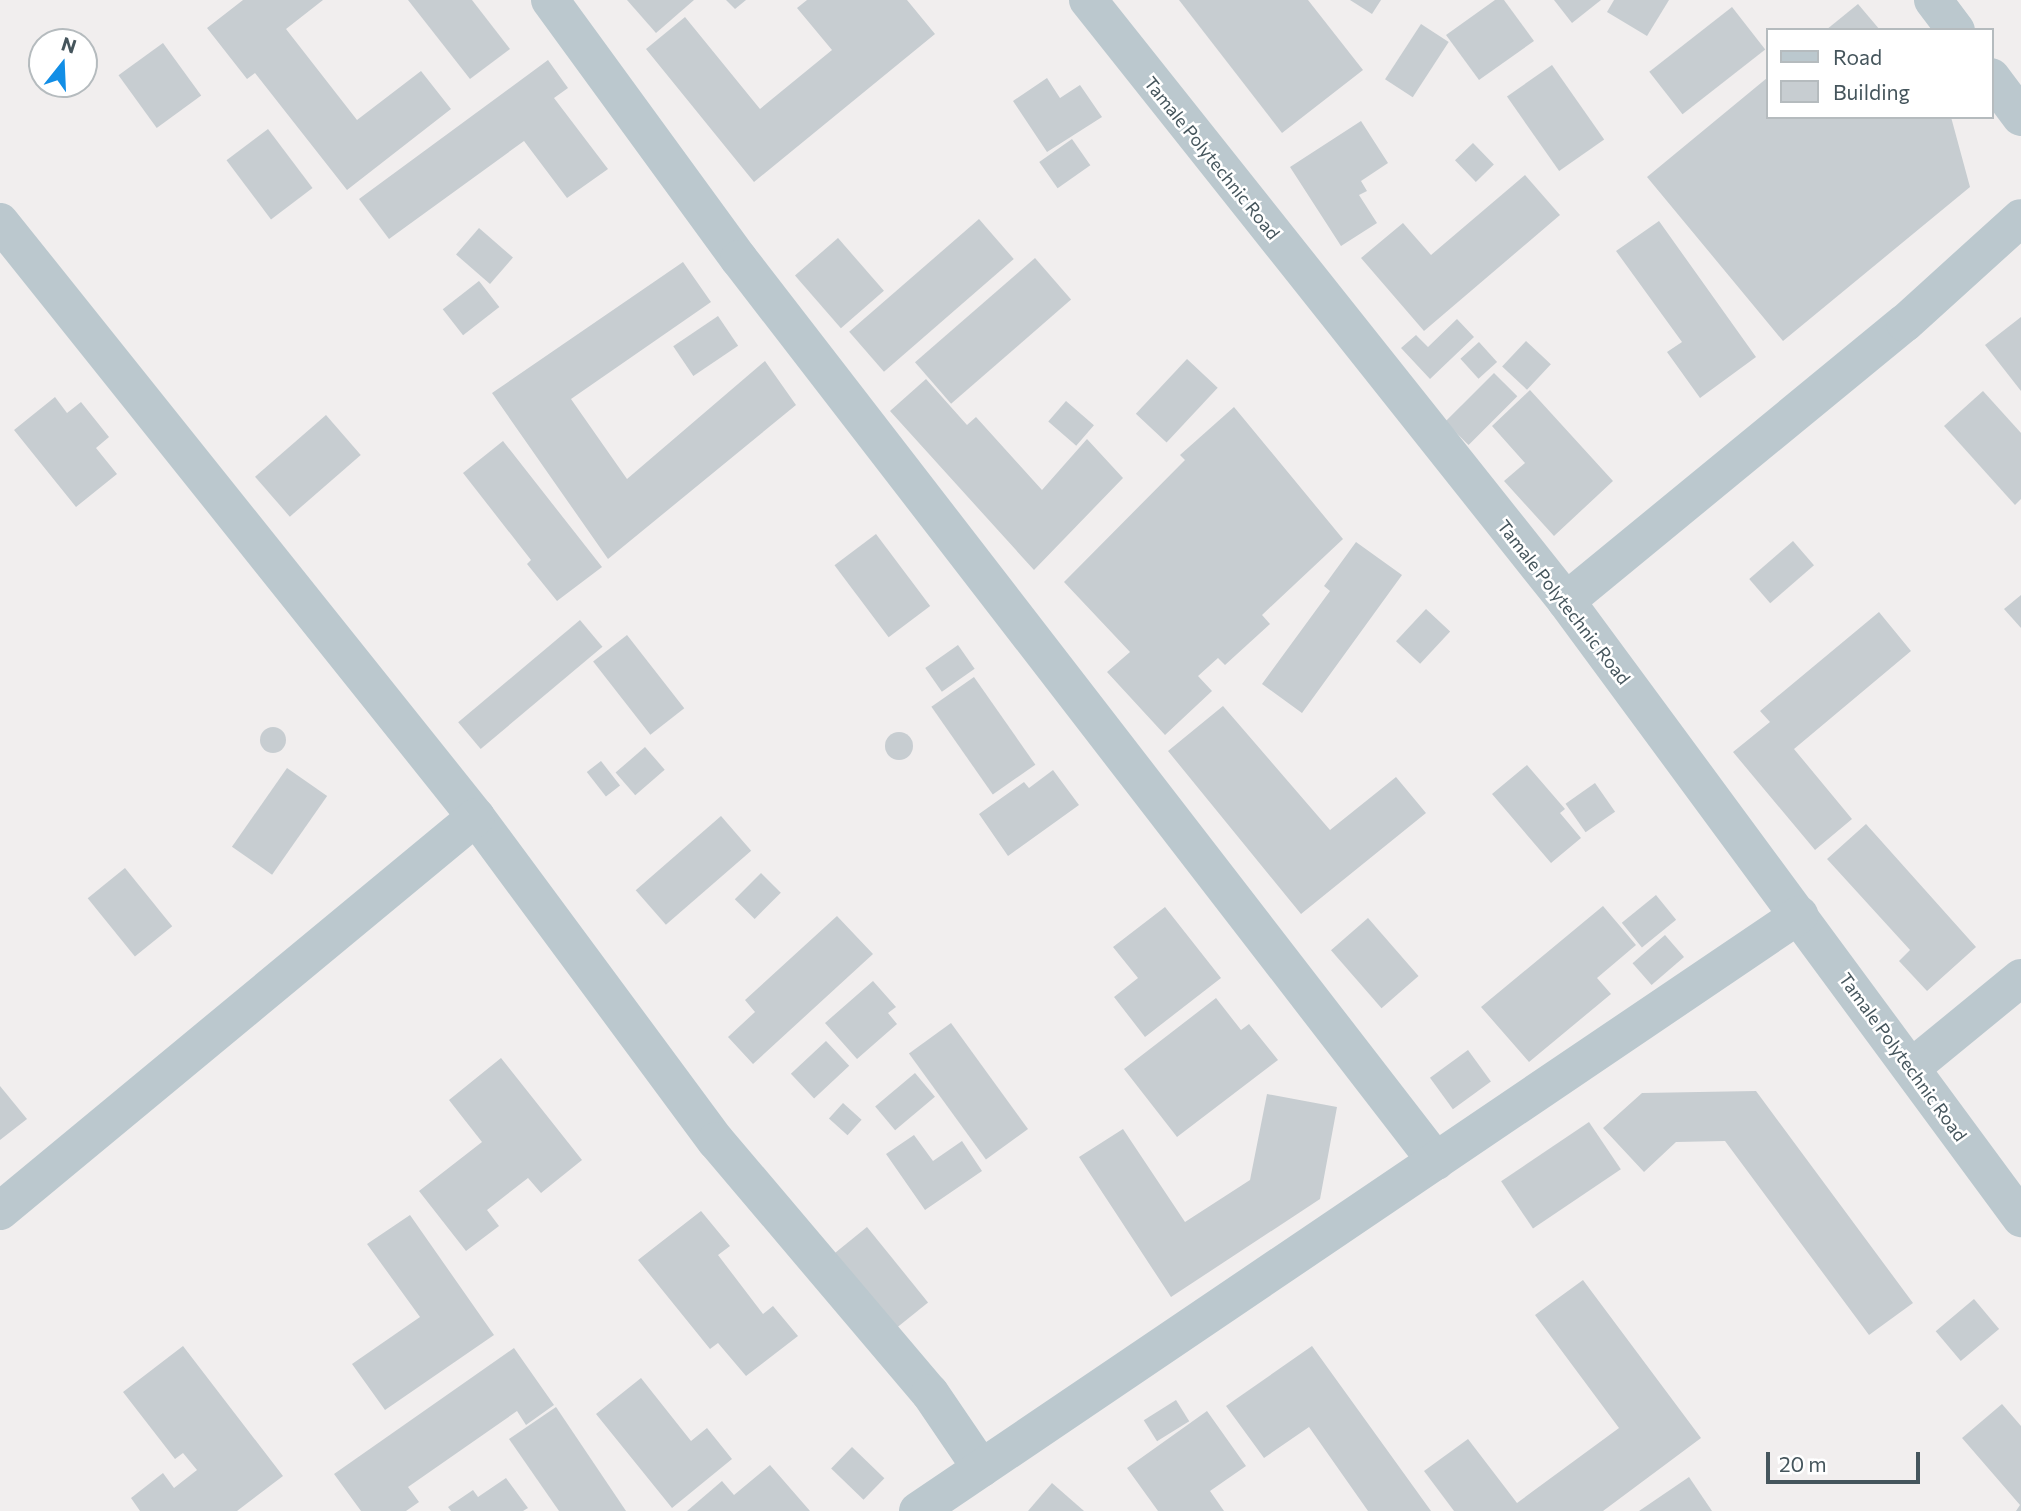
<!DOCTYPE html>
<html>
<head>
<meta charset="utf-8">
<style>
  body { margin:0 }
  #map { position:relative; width:2021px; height:1511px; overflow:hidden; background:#f1eeee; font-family:Commissioner,sans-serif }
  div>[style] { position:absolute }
  .building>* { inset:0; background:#c7cdd1; transform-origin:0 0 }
  .round { border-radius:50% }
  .minor>* { height:38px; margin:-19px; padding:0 19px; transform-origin:19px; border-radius:19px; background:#bbc8ce }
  span { translate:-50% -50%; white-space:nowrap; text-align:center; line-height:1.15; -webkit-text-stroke:5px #fff; paint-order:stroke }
  .street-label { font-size:18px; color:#45555c }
  .legend { position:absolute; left:1766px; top:28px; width:228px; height:91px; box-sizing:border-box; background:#fff; border:2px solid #b5bbbe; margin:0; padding:9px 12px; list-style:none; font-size:21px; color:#45555c }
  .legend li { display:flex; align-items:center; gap:14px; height:35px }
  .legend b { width:35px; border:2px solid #b5bbbe }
  .north { position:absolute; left:28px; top:28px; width:70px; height:70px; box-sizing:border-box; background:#fff; border:2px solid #b5bbbe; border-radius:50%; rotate:18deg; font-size:19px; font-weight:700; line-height:28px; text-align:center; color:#45555c }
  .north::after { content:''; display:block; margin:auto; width:24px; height:32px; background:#128ee6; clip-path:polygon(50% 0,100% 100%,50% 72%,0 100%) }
  .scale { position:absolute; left:1766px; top:1452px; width:154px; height:32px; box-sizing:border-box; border:4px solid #45555c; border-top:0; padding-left:9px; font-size:21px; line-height:24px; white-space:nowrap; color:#45555c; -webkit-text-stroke:5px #fff; paint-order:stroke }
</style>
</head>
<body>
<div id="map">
  <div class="building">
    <div style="clip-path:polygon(243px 0,323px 0,286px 29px,357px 120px,421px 71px,451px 109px,347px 190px,255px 73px,247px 79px,207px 28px)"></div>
    <div style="clip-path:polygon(408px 0,472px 0,510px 49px,470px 79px)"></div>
    <div style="clip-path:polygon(627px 0,694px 0,656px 33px)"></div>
    <div style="clip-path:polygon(726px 0,746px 0,735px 9px)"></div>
    <div style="clip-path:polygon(807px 0,907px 0,935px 34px,754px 182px,646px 49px,685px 17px,760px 109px,832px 50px,797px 8px)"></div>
    <div style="clip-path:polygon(1179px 0,1308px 0,1363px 70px,1282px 133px)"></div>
    <div style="clip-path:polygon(1350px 0,1381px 0,1372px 14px)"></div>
    <div style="clip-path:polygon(1495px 0,1504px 0,1534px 41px,1479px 80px,1446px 35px)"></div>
    <div style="clip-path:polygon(1554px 0,1601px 0,1572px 23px)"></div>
    <div style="clip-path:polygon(1614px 0,1669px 0,1647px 36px,1607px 12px)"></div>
    <div style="clip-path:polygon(1858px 4px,1880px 30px,1826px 30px)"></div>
    <div style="left:1732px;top:7px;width:54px;height:105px;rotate:52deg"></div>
    <div style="left:1421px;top:24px;width:33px;height:66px;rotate:33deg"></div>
    <div style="left:163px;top:43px;width:65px;height:55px;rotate:54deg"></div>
    <div style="clip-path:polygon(548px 60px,568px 88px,554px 98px,608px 169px,567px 198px,524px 141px,389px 239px,359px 199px)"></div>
    <div style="left:1552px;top:65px;width:91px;height:55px;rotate:55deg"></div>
    <div style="clip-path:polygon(1047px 78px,1060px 98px,1080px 85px,1102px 117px,1047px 152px,1013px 101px)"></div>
    <div style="clip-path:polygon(1767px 78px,1767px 117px,1951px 117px,1970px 187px,1783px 341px,1647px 177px)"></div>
    <div style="clip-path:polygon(1361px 121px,1388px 163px,1361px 181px,1367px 191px,1359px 195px,1377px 223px,1341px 246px,1290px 167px)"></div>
    <div style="left:268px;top:129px;width:74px;height:52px;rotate:53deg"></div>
    <div style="left:1072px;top:139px;width:32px;height:40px;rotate:55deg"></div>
    <div style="left:1473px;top:143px;width:30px;height:25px;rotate:46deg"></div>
    <div style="clip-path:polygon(1525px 175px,1560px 215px,1424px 331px,1361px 258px,1403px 223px,1431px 255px)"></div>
    <div style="left:979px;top:219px;width:53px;height:172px;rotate:49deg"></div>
    <div style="clip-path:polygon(1659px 221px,1756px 357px,1700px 398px,1667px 352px,1682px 342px,1616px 251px)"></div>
    <div style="left:479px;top:228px;width:45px;height:35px;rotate:41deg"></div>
    <div style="left:838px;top:238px;width:70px;height:57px;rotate:49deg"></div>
    <div style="left:1035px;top:258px;width:55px;height:159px;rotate:49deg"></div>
    <div style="clip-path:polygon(683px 262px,711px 302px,571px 399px,627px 479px,765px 361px,796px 405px,608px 559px,492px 393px)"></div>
    <div style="left:479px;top:281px;width:33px;height:46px;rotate:52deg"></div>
    <div style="left:718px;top:316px;width:36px;height:54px;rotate:56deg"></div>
    <div style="clip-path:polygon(2021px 317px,2021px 391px,1985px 345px)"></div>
    <div style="clip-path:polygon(1457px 319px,1474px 337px,1430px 379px,1401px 348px,1416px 335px,1428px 347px)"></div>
    <div style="left:1526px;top:341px;width:34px;height:35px;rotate:43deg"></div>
    <div style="left:1479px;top:342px;width:27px;height:25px;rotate:48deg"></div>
    <div style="left:1187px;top:359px;width:42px;height:75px;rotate:43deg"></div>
    <div style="left:1494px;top:373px;width:33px;height:69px;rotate:45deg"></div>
    <div style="clip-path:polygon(926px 379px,967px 425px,976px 417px,1042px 490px,1087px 439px,1123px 478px,1034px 570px,890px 411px)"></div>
    <div style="clip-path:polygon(1530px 390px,1613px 481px,1554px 536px,1504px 481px,1525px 463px,1492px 426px)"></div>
    <div style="clip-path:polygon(1983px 391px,2021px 433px,2021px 499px,2015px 505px,1944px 426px)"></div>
    <div style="clip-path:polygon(55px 397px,67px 413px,81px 402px,109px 437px,96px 448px,117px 474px,76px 507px,14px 430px)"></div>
    <div style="left:1066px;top:401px;width:37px;height:27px;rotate:41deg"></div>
    <div style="clip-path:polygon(1234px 407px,1343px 539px,1262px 615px,1270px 624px,1225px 665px,1218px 658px,1198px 676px,1212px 691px,1165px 735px,1107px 672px,1130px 652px,1064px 582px,1185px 460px,1180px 455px)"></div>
    <div style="left:326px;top:415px;width:53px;height:94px;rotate:49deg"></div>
    <div style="clip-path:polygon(503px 441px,602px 567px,557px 601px,527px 564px,531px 560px,463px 473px)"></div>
    <div style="left:876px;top:534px;width:90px;height:52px;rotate:53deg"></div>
    <div style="left:1793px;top:541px;width:32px;height:58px;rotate:49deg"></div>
    <div style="clip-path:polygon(1356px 542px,1402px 575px,1302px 713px,1262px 684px,1330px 591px,1324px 586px)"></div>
    <div style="clip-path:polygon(2021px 595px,2021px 628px,2004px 609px)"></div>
    <div style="left:1426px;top:609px;width:33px;height:44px;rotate:43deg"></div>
    <div style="clip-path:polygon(1879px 612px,1911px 651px,1794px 749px,1852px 819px,1815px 850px,1733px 752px,1770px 722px,1760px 711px)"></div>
    <div style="left:580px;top:620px;width:35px;height:159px;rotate:50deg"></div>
    <div style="left:627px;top:635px;width:93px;height:43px;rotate:52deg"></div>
    <div style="left:958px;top:645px;width:29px;height:40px;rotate:55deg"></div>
    <div style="left:974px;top:677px;width:107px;height:52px;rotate:55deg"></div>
    <div style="clip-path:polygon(1223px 706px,1330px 830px,1396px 777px,1426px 813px,1301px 914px,1168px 751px)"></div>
    <div class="round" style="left:260px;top:727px;width:26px;height:26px"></div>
    <div class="round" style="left:885px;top:732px;width:28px;height:28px"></div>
    <div style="left:645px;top:747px;width:30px;height:39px;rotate:49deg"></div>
    <div style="left:601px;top:761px;width:31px;height:18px;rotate:52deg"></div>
    <div style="clip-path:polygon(1527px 765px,1565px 809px,1560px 813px,1581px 838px,1551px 863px,1492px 794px)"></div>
    <div style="left:287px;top:768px;width:49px;height:96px;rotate:35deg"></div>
    <div style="clip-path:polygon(1053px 770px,1079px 805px,1008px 856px,979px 814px,1024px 782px,1029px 788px)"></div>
    <div style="left:1595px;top:783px;width:35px;height:36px;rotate:55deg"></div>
    <div style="left:721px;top:816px;width:46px;height:113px;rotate:49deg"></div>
    <div style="clip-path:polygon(1866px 824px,1976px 947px,1927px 991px,1899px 961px,1910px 950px,1827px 859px)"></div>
    <div style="left:125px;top:868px;width:75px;height:48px;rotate:51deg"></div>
    <div style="left:761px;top:873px;width:28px;height:37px;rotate:45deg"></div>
    <div style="left:1656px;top:895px;width:32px;height:44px;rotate:51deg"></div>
    <div style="clip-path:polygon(1603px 906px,1636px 945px,1597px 978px,1611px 994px,1529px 1062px,1481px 1007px)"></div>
    <div style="clip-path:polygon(1165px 907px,1221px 978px,1145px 1037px,1114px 997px,1138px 978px,1113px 947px)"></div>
    <div style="clip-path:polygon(837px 916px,873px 954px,753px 1064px,728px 1037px,755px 1012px,745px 1000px)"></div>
    <div style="left:1368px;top:918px;width:77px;height:49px;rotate:49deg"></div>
    <div style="left:1665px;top:935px;width:29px;height:43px;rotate:49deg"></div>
    <div style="clip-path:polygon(873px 981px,896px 1007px,888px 1013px,897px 1024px,857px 1059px,825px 1023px)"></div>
    <div style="clip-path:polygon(1216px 998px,1241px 1030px,1249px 1024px,1278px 1060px,1177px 1137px,1124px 1069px)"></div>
    <div style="left:951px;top:1023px;width:131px;height:52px;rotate:54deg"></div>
    <div style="left:826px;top:1041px;width:34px;height:48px;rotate:47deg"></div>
    <div style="left:1468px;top:1050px;width:39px;height:47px;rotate:54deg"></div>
    <div style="clip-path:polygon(501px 1058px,582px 1160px,541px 1193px,528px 1178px,487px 1210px,499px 1226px,466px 1251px,419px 1191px,482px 1142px,449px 1100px)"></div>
    <div style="left:915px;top:1073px;width:31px;height:52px;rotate:50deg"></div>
    <div style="clip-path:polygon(0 1086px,27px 1119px,0 1140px)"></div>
    <div style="clip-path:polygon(1756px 1091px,1913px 1303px,1869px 1335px,1725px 1141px,1676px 1142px,1644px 1172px,1603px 1128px,1642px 1093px)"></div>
    <div style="clip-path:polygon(1267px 1094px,1337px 1107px,1320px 1199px,1171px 1297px,1079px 1157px,1123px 1129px,1185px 1222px,1250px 1180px)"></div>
    <div style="left:843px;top:1103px;width:25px;height:21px;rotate:42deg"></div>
    <div style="left:1589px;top:1122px;width:57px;height:106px;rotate:56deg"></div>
    <div style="clip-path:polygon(914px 1135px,933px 1161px,962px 1141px,982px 1171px,925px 1210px,886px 1154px)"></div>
    <div style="clip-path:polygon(701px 1211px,730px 1246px,718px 1255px,763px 1314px,773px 1306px,798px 1336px,746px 1376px,718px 1343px,710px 1349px,638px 1260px)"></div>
    <div style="clip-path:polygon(410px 1215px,494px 1335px,385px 1410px,352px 1364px,420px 1317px,367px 1244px)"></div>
    <div style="left:867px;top:1227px;width:97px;height:46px;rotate:51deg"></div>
    <div style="clip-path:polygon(1583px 1280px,1701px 1438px,1603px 1511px,1454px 1511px,1424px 1471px,1468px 1439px,1517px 1503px,1619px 1428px,1535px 1315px)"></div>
    <div style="left:1974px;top:1299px;width:39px;height:50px;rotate:50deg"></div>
    <div style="clip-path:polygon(183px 1346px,283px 1476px,237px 1511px,140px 1511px,131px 1498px,163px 1473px,174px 1488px,197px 1470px,183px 1453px,175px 1459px,123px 1392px)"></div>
    <div style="clip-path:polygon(1312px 1346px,1431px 1511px,1368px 1511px,1309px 1427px,1264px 1458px,1226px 1406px)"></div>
    <div style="clip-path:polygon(514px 1348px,554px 1405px,526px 1425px,517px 1411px,408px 1487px,419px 1502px,406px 1511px,361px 1511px,334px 1474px)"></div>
    <div style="clip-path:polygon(641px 1378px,691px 1441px,707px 1428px,732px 1459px,672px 1508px,596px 1414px)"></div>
    <div style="left:1176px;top:1400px;width:25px;height:38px;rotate:58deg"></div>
    <div style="clip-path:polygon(2002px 1404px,2021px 1426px,2021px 1511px,2016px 1511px,2020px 1505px,1962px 1438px)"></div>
    <div style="clip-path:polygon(556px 1407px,626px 1511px,559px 1511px,509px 1439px)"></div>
    <div style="clip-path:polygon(1207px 1411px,1246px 1466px,1210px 1491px,1224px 1511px,1158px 1511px,1127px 1468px)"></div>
    <div style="left:852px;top:1447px;width:45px;height:30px;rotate:44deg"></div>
    <div style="clip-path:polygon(770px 1465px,810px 1511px,687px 1511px,722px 1481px,734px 1495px)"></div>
    <div style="clip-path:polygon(1689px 1477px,1712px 1511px,1639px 1511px)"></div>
    <div style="clip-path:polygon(506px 1478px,528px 1508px,523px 1511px,451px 1511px,448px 1507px,473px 1490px,478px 1497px)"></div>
    <div style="clip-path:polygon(1052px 1483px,1084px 1511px,1028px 1511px)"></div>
  </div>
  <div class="minor">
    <div style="left:550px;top:0;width:321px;rotate:53.9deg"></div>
    <div style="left:739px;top:259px;width:1140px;rotate:52.31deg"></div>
    <div style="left:1088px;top:0;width:768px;rotate:51.5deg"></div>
    <div style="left:1566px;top:601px;width:767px;rotate:53.59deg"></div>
    <div style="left:1933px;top:0;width:38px;rotate:53deg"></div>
    <div style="left:1991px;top:77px;width:50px;rotate:53.1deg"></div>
    <div style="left:0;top:222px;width:762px;rotate:51.34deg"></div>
    <div style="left:476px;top:817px;width:403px;rotate:53.5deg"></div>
    <div style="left:716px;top:1141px;width:331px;rotate:49.7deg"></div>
    <div style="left:930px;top:1393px;width:91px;rotate:55.8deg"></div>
    <div style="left:1566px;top:601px;width:438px;rotate:-39.4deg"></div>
    <div style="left:1905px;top:323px;width:156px;rotate:-42.2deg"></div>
    <div style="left:1911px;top:1068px;width:142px;rotate:-39.3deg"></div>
    <div style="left:0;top:1211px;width:618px;rotate:-39.62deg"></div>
    <div style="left:918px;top:1511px;width:1064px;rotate:-34.08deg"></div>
  </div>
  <div class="street-label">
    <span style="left:1212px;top:158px;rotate:51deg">Tamale Polytechnic Road</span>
    <span style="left:1564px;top:602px;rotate:52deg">Tamale Polytechnic Road</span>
    <span style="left:1903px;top:1057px;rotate:54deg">Tamale Polytechnic Road</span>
  </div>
  <ul class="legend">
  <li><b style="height:9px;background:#bbc8ce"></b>Road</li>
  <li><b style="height:19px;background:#c7cdd1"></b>Building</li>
  </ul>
  <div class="north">N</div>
  <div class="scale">20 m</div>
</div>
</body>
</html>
